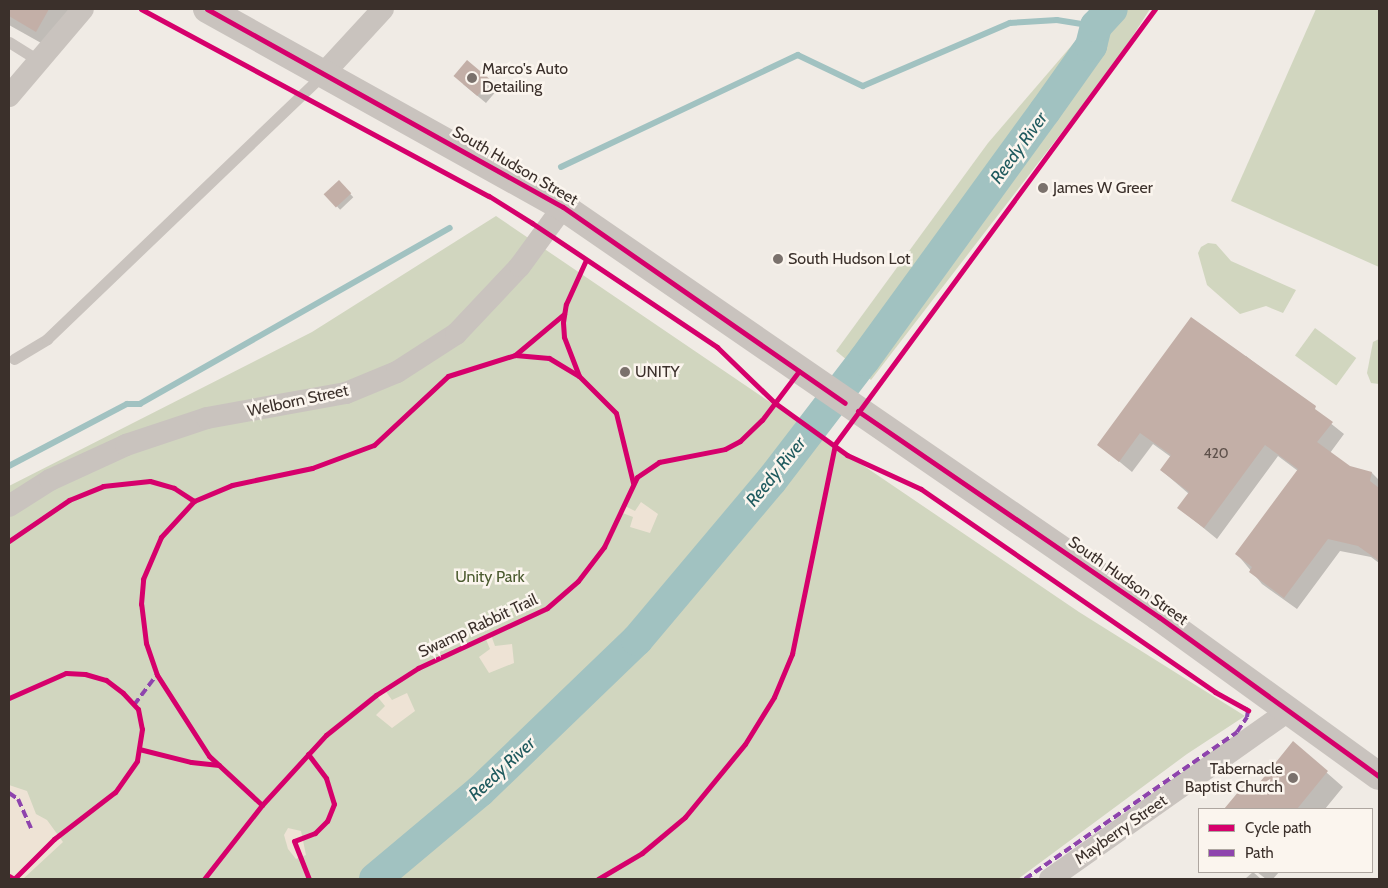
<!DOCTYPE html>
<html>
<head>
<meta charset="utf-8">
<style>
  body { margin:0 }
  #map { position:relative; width:1388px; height:888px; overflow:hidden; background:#f0ebe5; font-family:Cabin,sans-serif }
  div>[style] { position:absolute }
  .green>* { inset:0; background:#d1d6bf; transform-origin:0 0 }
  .plaza>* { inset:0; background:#eee3d5 }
  .shadow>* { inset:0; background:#0003; transform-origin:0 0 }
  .stream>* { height:5.5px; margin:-2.75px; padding:0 2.75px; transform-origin:2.75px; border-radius:2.75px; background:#a1c2c1 }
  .river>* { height:32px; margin:-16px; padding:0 16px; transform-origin:16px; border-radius:16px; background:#a1c2c1 }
  .building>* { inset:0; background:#c3afa7; transform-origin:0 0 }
  .service>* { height:11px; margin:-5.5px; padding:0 5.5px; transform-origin:5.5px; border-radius:5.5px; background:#c9c3be }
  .minor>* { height:22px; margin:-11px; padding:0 11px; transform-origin:11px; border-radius:11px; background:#c9c3be }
  .tertiary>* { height:28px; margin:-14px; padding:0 14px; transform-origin:14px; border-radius:14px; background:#c9c3be }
  .quiet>* { height:4px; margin-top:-2px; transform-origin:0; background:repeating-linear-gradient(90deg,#8e44ad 0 8px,transparent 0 12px) }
  .cycleway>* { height:5px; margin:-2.5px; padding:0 2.5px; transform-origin:2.5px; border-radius:2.5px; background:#d6006c }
  .dots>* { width:14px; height:14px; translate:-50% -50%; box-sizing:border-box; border:2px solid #fbf5ee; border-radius:50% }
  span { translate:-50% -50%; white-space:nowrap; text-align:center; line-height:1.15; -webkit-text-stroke:5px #fbf5ee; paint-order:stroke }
  .number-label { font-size:14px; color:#5d504a }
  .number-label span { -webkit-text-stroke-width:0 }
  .poi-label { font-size:16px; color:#3b302b }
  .left { translate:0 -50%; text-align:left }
  .right { translate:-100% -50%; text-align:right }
  .street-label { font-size:16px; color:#3b302b }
  .park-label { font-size:16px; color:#4a5a2e }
  .water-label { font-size:18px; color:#1f5a5e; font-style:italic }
  .frame { position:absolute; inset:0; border:10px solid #3b302b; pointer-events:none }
  .legend { position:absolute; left:1198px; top:808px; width:175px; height:65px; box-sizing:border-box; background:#fbf5ee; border:1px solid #aea6a0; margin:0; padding:6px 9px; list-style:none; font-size:15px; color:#3b302b }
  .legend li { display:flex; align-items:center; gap:10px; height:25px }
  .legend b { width:25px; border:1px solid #aea6a0 }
</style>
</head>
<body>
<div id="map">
  <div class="green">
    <div style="clip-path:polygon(1103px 9px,1150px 9px,1116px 62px,871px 380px,836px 351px,988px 143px)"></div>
    <div style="clip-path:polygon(1316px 9px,1379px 9px,1379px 267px,1231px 201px)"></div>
    <div style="clip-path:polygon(496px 216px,1079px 612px,1245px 716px,1187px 754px,1018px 879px,9px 879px,9px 486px,312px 332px)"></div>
    <div style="clip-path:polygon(1208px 243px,1216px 244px,1231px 261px,1296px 290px,1283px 313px,1266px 306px,1240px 314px,1207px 285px,1198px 253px,1201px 247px)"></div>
    <div style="left:1315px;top:328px;width:51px;height:34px;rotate:36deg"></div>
    <div style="clip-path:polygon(1379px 339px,1379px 384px,1371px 383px,1367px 373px,1373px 342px)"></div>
  </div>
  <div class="plaza">
    <div style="clip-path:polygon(641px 502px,658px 514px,650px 533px,630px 527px,633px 517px,620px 512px,623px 505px,635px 511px)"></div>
    <div style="clip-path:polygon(491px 635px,495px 646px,512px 644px,514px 663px,489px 673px,479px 657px,490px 649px,485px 637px)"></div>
    <div style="clip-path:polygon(384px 689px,392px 700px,407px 693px,415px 711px,392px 728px,376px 715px,385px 706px,376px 695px)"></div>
    <div style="clip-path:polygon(9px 785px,27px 791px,36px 814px,47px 820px,63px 842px,23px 879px,9px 879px)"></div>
    <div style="clip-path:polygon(288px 828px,301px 831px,306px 855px,296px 859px,288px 849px,284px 835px)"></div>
  </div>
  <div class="shadow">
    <div style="clip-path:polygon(9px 9px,84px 9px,59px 53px,9px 25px)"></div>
    <div style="clip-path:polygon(490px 81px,498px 89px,486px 103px,463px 84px)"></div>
    <div style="left:339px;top:182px;width:21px;height:18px;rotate:47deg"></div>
    <div style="clip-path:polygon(1246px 356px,1344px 434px,1330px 453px,1350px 468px,1372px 473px,1379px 480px,1379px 563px,1371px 557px,1340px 551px,1297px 609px,1262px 584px,1237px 554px,1298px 471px,1278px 456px,1217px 539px,1179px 508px,1189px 494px,1161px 470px,1171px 457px,1153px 444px,1132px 472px,1098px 444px)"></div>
    <div style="clip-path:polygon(1293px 743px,1343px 787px,1325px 809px,1226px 809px,1244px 787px,1252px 793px)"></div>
    <div style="clip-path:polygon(1253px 872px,1261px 879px,1245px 879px)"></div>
    <div style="clip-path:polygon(1257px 872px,1279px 872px,1273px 879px,1266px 879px)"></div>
  </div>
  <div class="stream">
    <div style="left:561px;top:167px;width:262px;rotate:-25.3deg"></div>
    <div style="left:798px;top:55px;width:72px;rotate:25.5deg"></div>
    <div style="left:863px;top:86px;width:160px;rotate:-23.2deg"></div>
    <div style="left:1010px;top:23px;width:47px;rotate:-3.7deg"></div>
    <div style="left:1057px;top:20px;width:39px;rotate:9deg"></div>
    <div style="left:9px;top:466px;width:133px;rotate:-27.7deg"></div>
    <div style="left:127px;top:404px;width:13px"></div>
    <div style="left:140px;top:404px;width:356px;rotate:-29.6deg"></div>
  </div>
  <div class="river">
    <div style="left:375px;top:879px;width:137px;rotate:-40deg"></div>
    <div style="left:480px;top:791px;width:218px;rotate:-43.9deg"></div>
    <div style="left:637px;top:640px;width:208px;rotate:-49.9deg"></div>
    <div style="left:771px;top:481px;width:153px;rotate:-52.5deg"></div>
    <div style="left:864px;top:360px;width:308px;rotate:-54deg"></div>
    <div style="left:1045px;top:111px;width:80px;rotate:-54.7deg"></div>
    <div style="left:1091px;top:46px;width:21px;rotate:-76deg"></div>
    <div style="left:1096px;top:26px;width:23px;rotate:-47deg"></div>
  </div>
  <div class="building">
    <div style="clip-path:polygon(9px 9px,49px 9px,36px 32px,9px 16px)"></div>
    <div style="left:467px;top:60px;width:31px;height:21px;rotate:40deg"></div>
    <div style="left:339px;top:180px;width:18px;height:21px;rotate:47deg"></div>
    <div style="clip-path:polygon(1191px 317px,1316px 406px,1315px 409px,1333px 422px,1317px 442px,1350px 466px,1372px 472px,1370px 481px,1379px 488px,1379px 561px,1358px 546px,1328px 539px,1284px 598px,1249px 572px,1252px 567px,1235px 554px,1298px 469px,1265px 445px,1204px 528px,1177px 508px,1189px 492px,1160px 470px,1171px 455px,1140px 433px,1119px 462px,1097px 445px)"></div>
    <div style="clip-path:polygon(1293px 741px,1328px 771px,1297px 809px,1224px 809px,1244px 785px,1252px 792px)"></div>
  </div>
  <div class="service">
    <div style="left:9px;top:42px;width:34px;rotate:32deg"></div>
    <div style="left:14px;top:359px;width:39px;rotate:-31deg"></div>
    <div style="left:47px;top:339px;width:383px;rotate:-43.8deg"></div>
  </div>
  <div class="minor">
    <div style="left:324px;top:73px;width:87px;rotate:-47.3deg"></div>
    <div style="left:9px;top:96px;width:114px;rotate:-49.6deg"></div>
    <div style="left:9px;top:506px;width:49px;rotate:-32.4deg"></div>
    <div style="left:50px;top:480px;width:84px;rotate:-24.7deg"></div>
    <div style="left:126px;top:445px;width:85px;rotate:-18.4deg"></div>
    <div style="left:207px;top:418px;width:141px;rotate:-10.2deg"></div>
    <div style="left:346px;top:393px;width:55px;rotate:-22.4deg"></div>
    <div style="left:397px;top:372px;width:70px;rotate:-32.8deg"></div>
    <div style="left:456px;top:334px;width:93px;rotate:-46.7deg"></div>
    <div style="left:520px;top:266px;width:73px;rotate:-53.9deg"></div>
    <div style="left:1050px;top:879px;width:294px;rotate:-35.2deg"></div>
  </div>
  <div class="tertiary">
    <div style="left:207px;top:9px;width:407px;rotate:29.1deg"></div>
    <div style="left:563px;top:207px;width:723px;rotate:34.52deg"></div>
    <div style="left:1159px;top:617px;width:271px;rotate:35.9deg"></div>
  </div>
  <div class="quiet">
    <div style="left:134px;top:705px;width:38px;rotate:-53deg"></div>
    <div style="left:9px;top:793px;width:11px;rotate:34deg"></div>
    <div style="left:18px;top:799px;width:32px;rotate:66deg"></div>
    <div style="left:1025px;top:879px;width:258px;rotate:-34.7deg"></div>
    <div style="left:1237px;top:732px;width:18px;rotate:-56deg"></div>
    <div style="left:1247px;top:717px;width:7px;rotate:-82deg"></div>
    <div style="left:1248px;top:710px;width:4px;rotate:-153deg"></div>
  </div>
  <div class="cycleway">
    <div style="left:141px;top:9px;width:395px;rotate:28.3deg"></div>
    <div style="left:489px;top:196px;width:51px;rotate:32.1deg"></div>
    <div style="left:532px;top:223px;width:223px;rotate:33.8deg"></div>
    <div style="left:717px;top:347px;width:81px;rotate:44deg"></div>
    <div style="left:775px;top:403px;width:89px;rotate:35.8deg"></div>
    <div style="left:847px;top:455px;width:81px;rotate:24.7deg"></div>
    <div style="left:921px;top:489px;width:357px;rotate:34.6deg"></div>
    <div style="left:1215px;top:692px;width:38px;rotate:29deg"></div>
    <div style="left:207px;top:9px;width:407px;rotate:29.1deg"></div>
    <div style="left:563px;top:207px;width:343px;rotate:34.8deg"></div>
    <div style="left:515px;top:355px;width:64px;rotate:-39.9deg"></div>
    <div style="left:579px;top:376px;width:42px;rotate:-111deg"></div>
    <div style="left:564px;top:337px;width:15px;rotate:-94deg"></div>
    <div style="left:563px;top:322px;width:18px;rotate:-81deg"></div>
    <div style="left:566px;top:304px;width:48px;rotate:-65.6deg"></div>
    <div style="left:858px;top:411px;width:365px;rotate:34.4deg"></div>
    <div style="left:1159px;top:617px;width:271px;rotate:35.9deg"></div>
    <div style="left:9px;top:541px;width:73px;rotate:-34.3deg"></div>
    <div style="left:69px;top:500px;width:37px;rotate:-22deg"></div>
    <div style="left:103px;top:486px;width:47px;rotate:-6.1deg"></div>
    <div style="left:150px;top:481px;width:25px;rotate:16deg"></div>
    <div style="left:174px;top:488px;width:24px;rotate:33deg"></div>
    <div style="left:9px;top:698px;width:62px;rotate:-23.7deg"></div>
    <div style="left:66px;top:673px;width:19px;rotate:3deg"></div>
    <div style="left:85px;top:674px;width:22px;rotate:16deg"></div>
    <div style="left:106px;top:680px;width:21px;rotate:37deg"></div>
    <div style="left:123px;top:693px;width:22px;rotate:47deg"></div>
    <div style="left:138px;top:709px;width:20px;rotate:79deg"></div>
    <div style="left:142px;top:729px;width:32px;rotate:99deg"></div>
    <div style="left:137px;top:761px;width:38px;rotate:125deg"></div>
    <div style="left:115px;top:792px;width:77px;rotate:142.4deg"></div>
    <div style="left:54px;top:839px;width:57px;rotate:135deg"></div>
    <div style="left:14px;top:879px;width:6px;rotate:-149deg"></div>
    <div style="left:139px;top:749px;width:54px;rotate:14deg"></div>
    <div style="left:191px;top:762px;width:28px;rotate:6deg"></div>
    <div style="left:308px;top:754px;width:30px;rotate:53deg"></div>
    <div style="left:326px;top:778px;width:27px;rotate:73deg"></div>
    <div style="left:334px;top:804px;width:18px;rotate:112deg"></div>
    <div style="left:327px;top:821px;width:17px;rotate:135deg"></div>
    <div style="left:315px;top:833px;width:22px;rotate:159deg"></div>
    <div style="left:294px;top:841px;width:41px;rotate:68.5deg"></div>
    <div style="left:262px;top:805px;width:72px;rotate:-137.2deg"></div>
    <div style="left:209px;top:756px;width:96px;rotate:-122.7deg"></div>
    <div style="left:157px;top:675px;width:34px;rotate:-109deg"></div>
    <div style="left:146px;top:643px;width:39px;rotate:-97deg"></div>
    <div style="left:141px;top:604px;width:25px;rotate:-85deg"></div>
    <div style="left:143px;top:579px;width:46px;rotate:-66.8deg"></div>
    <div style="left:161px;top:537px;width:49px;rotate:-47.5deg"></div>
    <div style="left:194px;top:501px;width:41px;rotate:-22.8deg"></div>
    <div style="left:232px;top:485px;width:82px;rotate:-12deg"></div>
    <div style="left:312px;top:468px;width:66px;rotate:-20.4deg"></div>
    <div style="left:374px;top:445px;width:101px;rotate:-43deg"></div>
    <div style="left:448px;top:376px;width:70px;rotate:-17.4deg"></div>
    <div style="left:515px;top:355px;width:34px;rotate:5deg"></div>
    <div style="left:549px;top:358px;width:35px;rotate:31deg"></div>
    <div style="left:579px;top:376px;width:52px;rotate:45deg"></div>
    <div style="left:616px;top:413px;width:72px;rotate:76.3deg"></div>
    <div style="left:204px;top:879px;width:94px;rotate:-51.9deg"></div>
    <div style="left:262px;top:805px;width:95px;rotate:-47.6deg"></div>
    <div style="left:326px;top:735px;width:64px;rotate:-38.7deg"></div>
    <div style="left:376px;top:695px;width:50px;rotate:-32.7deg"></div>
    <div style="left:418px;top:668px;width:142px;rotate:-24.9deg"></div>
    <div style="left:547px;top:608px;width:41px;rotate:-41.1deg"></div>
    <div style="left:578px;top:581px;width:43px;rotate:-52.6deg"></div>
    <div style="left:604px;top:547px;width:77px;rotate:-64.8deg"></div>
    <div style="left:637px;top:477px;width:27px;rotate:-34deg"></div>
    <div style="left:659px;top:462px;width:67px;rotate:-11.1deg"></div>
    <div style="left:725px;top:449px;width:17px;rotate:-28deg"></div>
    <div style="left:740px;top:441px;width:30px;rotate:-44deg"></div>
    <div style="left:762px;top:420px;width:61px;rotate:-52.9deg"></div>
    <div style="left:598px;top:879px;width:51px;rotate:-30.6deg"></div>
    <div style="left:642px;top:853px;width:56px;rotate:-39.9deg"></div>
    <div style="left:685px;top:817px;width:94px;rotate:-50.6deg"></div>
    <div style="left:745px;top:744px;width:55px;rotate:-58.3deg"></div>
    <div style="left:774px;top:697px;width:47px;rotate:-67.3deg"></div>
    <div style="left:792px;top:654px;width:214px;rotate:-78.4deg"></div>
    <div style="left:835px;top:444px;width:540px;rotate:-53.66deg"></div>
  </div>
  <div class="dots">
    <div style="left:472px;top:78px;background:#7a716c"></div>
    <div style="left:1043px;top:188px;background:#7a716c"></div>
    <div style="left:778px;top:259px;background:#7a716c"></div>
    <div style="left:625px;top:372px;background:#7a716c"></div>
    <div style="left:1293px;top:778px;background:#7a716c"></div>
  </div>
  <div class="number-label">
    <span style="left:1216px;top:453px">420</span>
  </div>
  <div class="poi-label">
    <span class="left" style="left:482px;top:78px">Marco's Auto<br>Detailing</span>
    <span class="left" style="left:1053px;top:188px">James W Greer</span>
    <span class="left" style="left:788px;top:259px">South Hudson Lot</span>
    <span class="left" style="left:635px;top:372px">UNITY</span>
    <span class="right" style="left:1283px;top:778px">Tabernacle<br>Baptist Church</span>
  </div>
  <div class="street-label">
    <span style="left:515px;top:166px;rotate:30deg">South Hudson Street</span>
    <span style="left:298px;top:401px;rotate:-12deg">Welborn Street</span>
    <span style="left:1128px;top:581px;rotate:35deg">South Hudson Street</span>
    <span style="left:478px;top:626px;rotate:-25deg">Swamp Rabbit Trail</span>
    <span style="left:1121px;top:830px;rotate:-35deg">Mayberry Street</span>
  </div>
  <div class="park-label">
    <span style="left:490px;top:577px">Unity Park</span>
  </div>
  <div class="water-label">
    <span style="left:1019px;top:148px;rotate:-54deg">Reedy River</span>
    <span style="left:776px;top:472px;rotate:-51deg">Reedy River</span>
    <span style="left:502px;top:769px;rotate:-43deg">Reedy River</span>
  </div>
  <div class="frame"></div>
  <ul class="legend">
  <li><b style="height:6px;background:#d6006c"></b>Cycle path</li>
  <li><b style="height:6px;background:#8e44ad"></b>Path</li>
  </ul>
</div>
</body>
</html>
